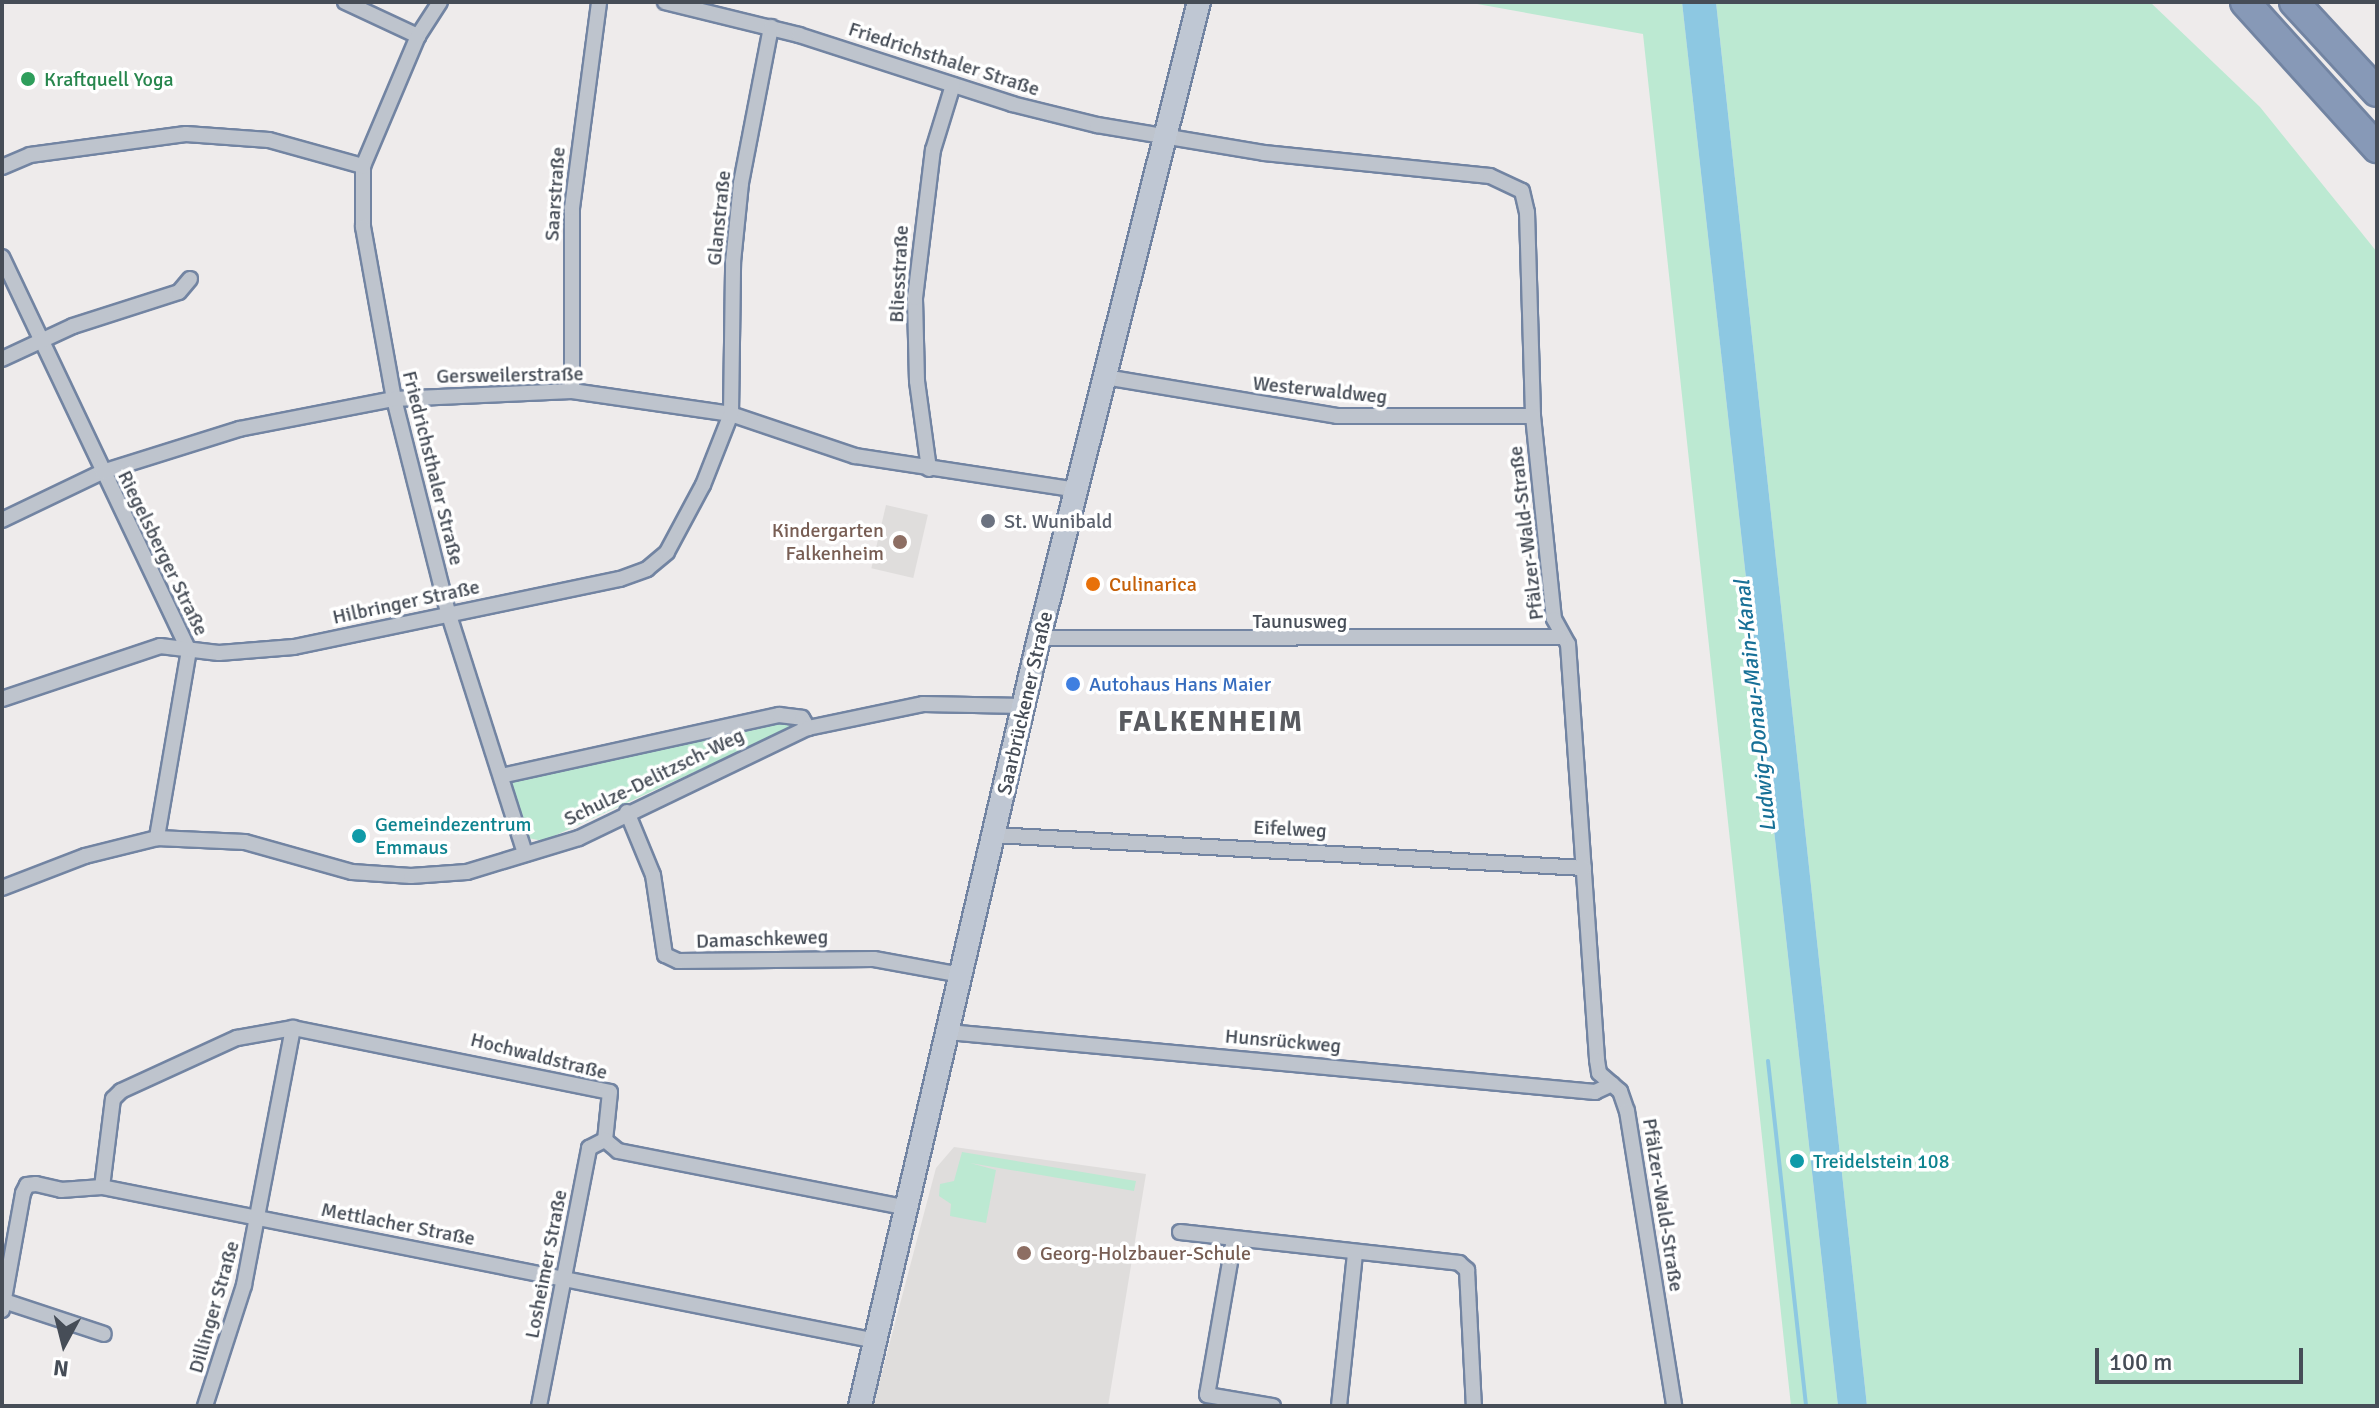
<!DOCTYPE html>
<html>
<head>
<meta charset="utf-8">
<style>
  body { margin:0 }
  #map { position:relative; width:2379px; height:1408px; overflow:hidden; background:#eeebeb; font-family:Signika,sans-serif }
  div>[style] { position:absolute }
  .education>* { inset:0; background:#dfdddc; transform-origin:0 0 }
  .green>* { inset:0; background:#bce9d2 }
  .water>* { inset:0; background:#8dc8e2 }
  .stream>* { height:4px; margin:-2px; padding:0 2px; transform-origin:2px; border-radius:2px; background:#8dc8e2 }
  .roads { filter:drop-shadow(2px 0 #7284a2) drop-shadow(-2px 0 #7284a2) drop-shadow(0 2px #7284a2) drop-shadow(0 -2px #7284a2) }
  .street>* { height:14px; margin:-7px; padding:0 7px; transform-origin:7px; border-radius:7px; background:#bec4cd }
  .secondary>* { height:22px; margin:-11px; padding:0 11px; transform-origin:11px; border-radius:11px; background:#bfc7d3 }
  .highway>* { height:28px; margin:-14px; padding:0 14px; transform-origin:14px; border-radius:14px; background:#8799b7 }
  .dots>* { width:22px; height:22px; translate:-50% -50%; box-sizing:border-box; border:4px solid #fff; border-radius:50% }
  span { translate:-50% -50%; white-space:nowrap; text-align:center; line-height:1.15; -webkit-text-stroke:7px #fff; paint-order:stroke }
  .street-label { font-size:20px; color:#464d57 }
  .leisure-label { font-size:20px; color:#27864d }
  .left { translate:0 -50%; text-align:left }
  .worship-label { font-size:20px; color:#5b616d }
  .education-label { font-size:20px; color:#785e54 }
  .right { translate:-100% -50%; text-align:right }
  .food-label { font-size:20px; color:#c56008 }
  .shop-label { font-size:20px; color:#366cbe }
  .culture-label { font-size:20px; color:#0d838f }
  .water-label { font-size:22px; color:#187097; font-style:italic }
  .district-label { font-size:28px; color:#595b60; font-weight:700; letter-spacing:2px }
  .frame { position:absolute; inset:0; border:4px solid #464d57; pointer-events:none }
  .north { position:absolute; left:24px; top:1304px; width:80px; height:80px; -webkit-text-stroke:6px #fff; paint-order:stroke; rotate:187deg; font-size:22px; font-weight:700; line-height:32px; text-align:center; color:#464d57 }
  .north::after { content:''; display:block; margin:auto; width:28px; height:36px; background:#464d57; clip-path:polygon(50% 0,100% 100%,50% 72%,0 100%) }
  .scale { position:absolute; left:2095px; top:1348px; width:208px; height:36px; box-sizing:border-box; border:4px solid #464d57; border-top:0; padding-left:10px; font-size:24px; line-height:28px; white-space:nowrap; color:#464d57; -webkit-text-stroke:6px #fff; paint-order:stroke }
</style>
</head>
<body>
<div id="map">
  <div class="education">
    <div style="left:886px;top:505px;width:43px;height:65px;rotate:13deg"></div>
    <div style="clip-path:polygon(954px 1147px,1146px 1174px,1108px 1406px,873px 1406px,936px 1168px)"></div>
  </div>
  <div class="green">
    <div style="clip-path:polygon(1466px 2px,1682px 2px,1838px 1406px,1791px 1406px,1643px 34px)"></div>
    <div style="clip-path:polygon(1716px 2px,2150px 2px,2260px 107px,2377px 252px,2377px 1406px,1867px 1406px)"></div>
    <div style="clip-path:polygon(790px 716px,796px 721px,793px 727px,543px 841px,528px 838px,510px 778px)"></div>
    <div style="clip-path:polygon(962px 1152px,1136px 1181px,1134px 1191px,970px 1163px,996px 1170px,986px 1223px,950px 1216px,951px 1204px,939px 1196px,940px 1184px,954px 1181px)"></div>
  </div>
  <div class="water">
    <div style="clip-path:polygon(1682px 2px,1716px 2px,1867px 1406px,1838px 1406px)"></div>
  </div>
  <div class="stream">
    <div style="left:1768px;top:1061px;width:347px;rotate:83.7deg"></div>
  </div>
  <div class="roads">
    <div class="street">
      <div style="left:345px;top:2px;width:81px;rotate:25deg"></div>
      <div style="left:440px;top:2px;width:40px;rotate:122.9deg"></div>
      <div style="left:418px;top:36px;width:141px;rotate:112.9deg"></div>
      <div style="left:363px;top:166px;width:61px;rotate:90deg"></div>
      <div style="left:363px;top:227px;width:175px;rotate:79.8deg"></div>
      <div style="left:394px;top:399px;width:220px;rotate:75.8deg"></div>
      <div style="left:448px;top:612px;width:254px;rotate:72.3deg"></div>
      <div style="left:665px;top:2px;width:138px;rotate:13.8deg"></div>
      <div style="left:799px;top:35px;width:224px;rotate:17.9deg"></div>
      <div style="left:1012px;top:104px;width:88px;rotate:13.9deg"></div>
      <div style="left:1097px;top:125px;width:169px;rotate:9.5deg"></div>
      <div style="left:1264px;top:153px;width:227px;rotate:5.8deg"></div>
      <div style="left:1490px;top:176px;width:35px;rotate:25deg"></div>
      <div style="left:1522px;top:191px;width:22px;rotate:77deg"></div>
      <div style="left:1527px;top:212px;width:204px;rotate:88.3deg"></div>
      <div style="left:1533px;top:416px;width:204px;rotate:84.1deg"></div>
      <div style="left:1554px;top:619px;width:29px;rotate:61deg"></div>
      <div style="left:1568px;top:644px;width:417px;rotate:86deg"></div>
      <div style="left:1597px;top:1060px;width:13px;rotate:81deg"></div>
      <div style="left:1599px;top:1073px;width:28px;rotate:41deg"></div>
      <div style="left:1620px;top:1091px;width:21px;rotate:71deg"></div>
      <div style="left:1627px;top:1111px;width:299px;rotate:80.9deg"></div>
      <div style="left:2px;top:167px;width:30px;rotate:-23deg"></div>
      <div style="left:30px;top:155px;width:157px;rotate:-7.7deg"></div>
      <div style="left:186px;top:134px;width:83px;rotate:4.1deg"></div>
      <div style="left:269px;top:140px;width:98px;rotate:15.5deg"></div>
      <div style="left:2px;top:257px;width:435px;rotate:64.6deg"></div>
      <div style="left:189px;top:650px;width:191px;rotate:99.7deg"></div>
      <div style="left:2px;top:359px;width:78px;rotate:-24.9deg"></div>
      <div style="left:73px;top:326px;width:111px;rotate:-17.8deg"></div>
      <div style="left:179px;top:292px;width:17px;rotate:-50deg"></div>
      <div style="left:1105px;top:377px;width:235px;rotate:9.5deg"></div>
      <div style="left:1337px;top:416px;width:196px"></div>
      <div style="left:572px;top:391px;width:183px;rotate:-90deg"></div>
      <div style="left:572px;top:208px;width:208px;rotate:-82.5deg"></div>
      <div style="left:929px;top:469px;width:89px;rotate:-97.8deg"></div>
      <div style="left:917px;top:381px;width:83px;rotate:-91.4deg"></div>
      <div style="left:915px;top:298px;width:149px;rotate:-83.1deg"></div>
      <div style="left:933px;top:150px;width:68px;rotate:-72.9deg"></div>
      <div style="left:2px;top:520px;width:111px;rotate:-25.6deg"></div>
      <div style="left:102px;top:472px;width:144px;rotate:-17.4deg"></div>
      <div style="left:239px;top:429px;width:158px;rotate:-11deg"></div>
      <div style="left:394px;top:399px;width:178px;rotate:-2.6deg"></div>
      <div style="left:572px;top:391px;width:161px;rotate:8.2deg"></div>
      <div style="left:731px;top:414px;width:131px;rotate:18.7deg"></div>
      <div style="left:855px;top:456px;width:224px;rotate:8.7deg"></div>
      <div style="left:1039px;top:638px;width:521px;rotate:-0.11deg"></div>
      <div style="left:2px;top:699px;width:167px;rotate:-18.5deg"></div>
      <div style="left:160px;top:646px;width:59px;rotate:6.8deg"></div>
      <div style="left:219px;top:653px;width:75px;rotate:-4.6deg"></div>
      <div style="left:294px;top:647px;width:333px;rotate:-11.8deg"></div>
      <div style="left:620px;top:579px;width:29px;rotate:-20deg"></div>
      <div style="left:647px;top:569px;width:26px;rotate:-40deg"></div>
      <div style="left:667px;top:552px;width:76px;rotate:-61.8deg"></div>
      <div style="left:703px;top:485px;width:76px;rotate:-68.5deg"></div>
      <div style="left:731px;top:414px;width:152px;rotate:-89.2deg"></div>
      <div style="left:733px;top:262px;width:79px;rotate:-84.2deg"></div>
      <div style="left:741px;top:183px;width:159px;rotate:-79.1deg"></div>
      <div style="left:501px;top:776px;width:285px;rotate:-12.4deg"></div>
      <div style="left:779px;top:715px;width:23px;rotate:7deg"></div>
      <div style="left:802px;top:718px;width:12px;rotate:59deg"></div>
      <div style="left:627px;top:812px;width:68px;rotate:67.6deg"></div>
      <div style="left:653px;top:875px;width:81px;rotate:81.5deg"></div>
      <div style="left:665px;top:955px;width:14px;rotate:25deg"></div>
      <div style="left:678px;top:961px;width:196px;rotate:-0.6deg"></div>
      <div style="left:874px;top:959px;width:88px;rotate:10.4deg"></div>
      <div style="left:994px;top:835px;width:591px;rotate:3.2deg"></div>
      <div style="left:2px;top:888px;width:89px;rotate:-21.1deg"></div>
      <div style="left:85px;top:856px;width:74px;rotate:-14deg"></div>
      <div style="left:157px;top:838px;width:88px;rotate:2.6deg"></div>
      <div style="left:245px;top:842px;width:111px;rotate:15.7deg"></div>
      <div style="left:352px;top:872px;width:59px;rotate:3.9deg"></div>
      <div style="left:411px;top:876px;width:56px;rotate:-4.1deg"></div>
      <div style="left:467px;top:872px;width:117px;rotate:-16.9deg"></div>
      <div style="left:579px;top:838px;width:254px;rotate:-25.7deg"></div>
      <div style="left:808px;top:728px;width:117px;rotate:-11.8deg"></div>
      <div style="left:923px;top:704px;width:101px;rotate:1.1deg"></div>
      <div style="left:948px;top:1032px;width:650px;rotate:5.3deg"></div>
      <div style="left:1595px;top:1092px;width:19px;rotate:-25deg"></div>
      <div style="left:102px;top:1187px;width:89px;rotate:-82.9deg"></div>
      <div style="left:113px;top:1099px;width:11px;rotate:-45deg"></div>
      <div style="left:121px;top:1091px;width:128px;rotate:-24.6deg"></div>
      <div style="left:237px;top:1038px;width:57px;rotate:-10.1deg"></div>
      <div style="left:293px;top:1028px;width:323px;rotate:11.4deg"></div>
      <div style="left:610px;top:1092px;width:48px;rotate:95.9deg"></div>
      <div style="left:605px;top:1140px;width:17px;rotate:40deg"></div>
      <div style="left:618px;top:1151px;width:296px;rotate:11.1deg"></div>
      <div style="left:1180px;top:1232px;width:281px;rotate:6.3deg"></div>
      <div style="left:1459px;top:1263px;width:11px;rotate:41deg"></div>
      <div style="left:1467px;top:1270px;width:136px;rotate:87.1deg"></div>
      <div style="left:1234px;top:1239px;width:158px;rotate:99.8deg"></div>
      <div style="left:1207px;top:1395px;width:67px;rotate:9.5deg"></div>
      <div style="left:4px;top:1301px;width:105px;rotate:18.3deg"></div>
      <div style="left:2px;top:1310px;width:119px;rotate:-79.8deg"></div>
      <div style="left:23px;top:1193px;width:9px;rotate:-63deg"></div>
      <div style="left:27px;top:1185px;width:9px;rotate:-6deg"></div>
      <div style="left:36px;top:1184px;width:26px;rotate:13deg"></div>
      <div style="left:61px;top:1190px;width:41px;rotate:-4.2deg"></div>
      <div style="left:102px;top:1187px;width:789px;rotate:11.25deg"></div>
      <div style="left:205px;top:1406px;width:127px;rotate:-72.1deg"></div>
      <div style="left:244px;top:1285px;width:262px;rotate:-79.2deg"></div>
      <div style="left:539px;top:1406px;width:263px;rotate:-79deg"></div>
      <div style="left:589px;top:1148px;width:18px;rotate:-27deg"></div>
      <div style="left:1339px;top:1406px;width:153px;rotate:-84deg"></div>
    </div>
    <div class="secondary">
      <div style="left:860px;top:1406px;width:789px;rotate:-76.88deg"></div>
      <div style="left:1039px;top:638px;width:656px;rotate:-75.88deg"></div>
    </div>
    <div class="highway">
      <div style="left:2245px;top:2px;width:197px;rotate:47.9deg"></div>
      <div style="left:2294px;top:2px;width:122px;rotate:47.3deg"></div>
    </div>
  </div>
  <div class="dots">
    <div style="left:28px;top:79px;background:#2e9e5b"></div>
    <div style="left:988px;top:521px;background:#6b7280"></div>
    <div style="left:900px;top:542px;background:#8d6e63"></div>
    <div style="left:1093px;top:584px;background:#e8710a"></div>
    <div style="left:1073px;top:684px;background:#3f7fe0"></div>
    <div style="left:359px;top:836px;background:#0f9aa8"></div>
    <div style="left:1797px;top:1161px;background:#0f9aa8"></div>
    <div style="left:1024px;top:1253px;background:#8d6e63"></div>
  </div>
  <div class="street-label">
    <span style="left:944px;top:59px;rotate:18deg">Friedrichsthaler Straße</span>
    <span style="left:555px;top:194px;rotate:-86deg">Saarstraße</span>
    <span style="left:719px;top:218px;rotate:-84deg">Glanstraße</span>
    <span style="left:899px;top:274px;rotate:-87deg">Bliesstraße</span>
    <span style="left:510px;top:375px;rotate:-1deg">Gersweilerstraße</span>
    <span style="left:1320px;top:390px;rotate:6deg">Westerwaldweg</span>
    <span style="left:433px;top:468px;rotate:76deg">Friedrichsthaler Straße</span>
    <span style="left:1526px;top:533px;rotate:-97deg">Pfälzer-Wald-Straße</span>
    <span style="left:163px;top:553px;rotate:64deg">Riegelsberger Straße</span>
    <span style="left:406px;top:602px;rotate:-12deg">Hilbringer Straße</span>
    <span style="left:1300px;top:621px">Taunusweg</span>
    <span style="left:1025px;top:703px;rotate:-77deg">Saarbrückener Straße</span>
    <span style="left:654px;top:777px;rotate:-26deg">Schulze-Delitzsch-Weg</span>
    <span style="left:1290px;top:829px;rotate:3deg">Eifelweg</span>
    <span style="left:762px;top:939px;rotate:-2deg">Damaschkeweg</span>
    <span style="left:1283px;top:1041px;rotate:5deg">Hunsrückweg</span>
    <span style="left:539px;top:1056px;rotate:14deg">Hochwaldstraße</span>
    <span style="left:1663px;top:1205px;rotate:81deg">Pfälzer-Wald-Straße</span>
    <span style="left:398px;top:1224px;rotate:11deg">Mettlacher Straße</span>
    <span style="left:546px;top:1264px;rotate:-79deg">Losheimer Straße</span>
    <span style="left:214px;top:1307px;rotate:-74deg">Dillinger Straße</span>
  </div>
  <div class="leisure-label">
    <span class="left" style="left:44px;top:79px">Kraftquell Yoga</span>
  </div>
  <div class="worship-label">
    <span class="left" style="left:1004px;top:521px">St. Wunibald</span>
  </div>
  <div class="education-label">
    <span class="right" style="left:884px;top:542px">Kindergarten<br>Falkenheim</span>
    <span class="left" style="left:1040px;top:1253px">Georg-Holzbauer-Schule</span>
  </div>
  <div class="food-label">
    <span class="left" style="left:1109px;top:584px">Culinarica</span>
  </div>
  <div class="shop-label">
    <span class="left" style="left:1089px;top:684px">Autohaus Hans Maier</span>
  </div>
  <div class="culture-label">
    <span class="left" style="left:375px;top:836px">Gemeindezentrum<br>Emmaus</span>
    <span class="left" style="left:1813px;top:1161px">Treidelstein 108</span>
  </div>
  <div class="water-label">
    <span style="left:1755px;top:706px;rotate:-96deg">Ludwig-Donau-Main-Kanal</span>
  </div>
  <div class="district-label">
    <span style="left:1211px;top:722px">FALKENHEIM</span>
  </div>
  <div class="frame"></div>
  <div class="north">N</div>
  <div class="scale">100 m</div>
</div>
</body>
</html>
